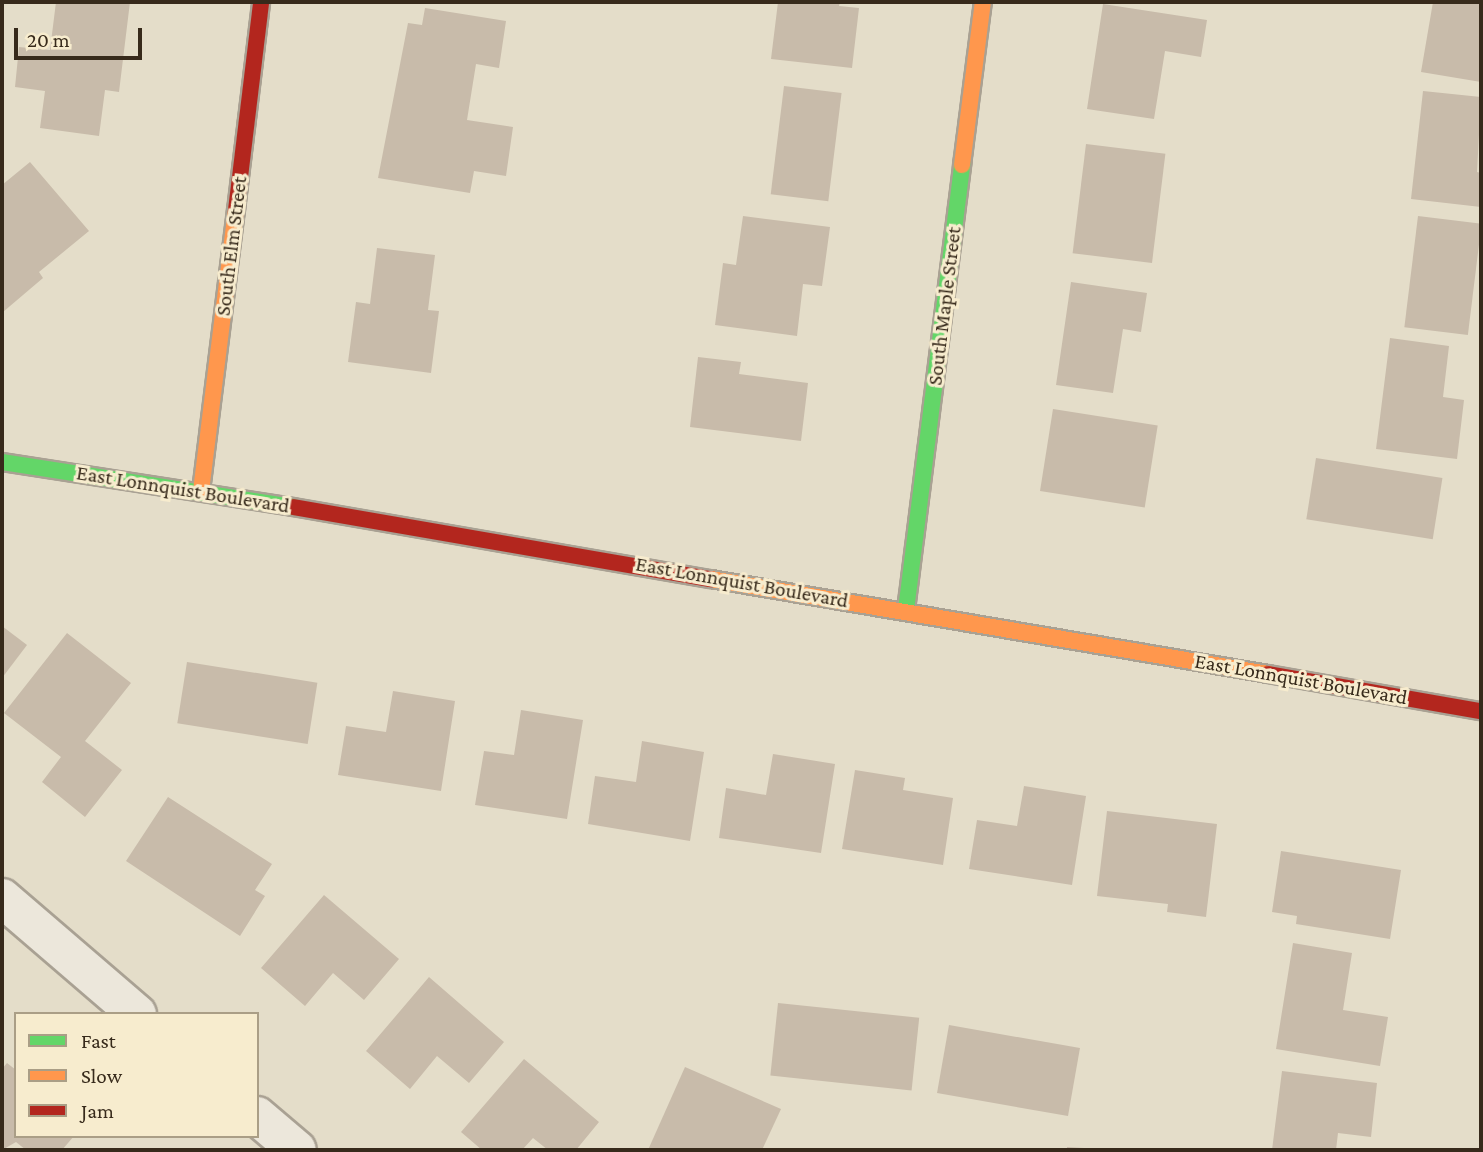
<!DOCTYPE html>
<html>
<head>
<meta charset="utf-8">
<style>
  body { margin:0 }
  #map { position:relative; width:1483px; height:1152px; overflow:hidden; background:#e4ddc9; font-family:"Crimson Pro",serif }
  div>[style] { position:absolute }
  .building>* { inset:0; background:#c8bbaa; transform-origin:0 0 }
  .roads { filter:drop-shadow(2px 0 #a9a193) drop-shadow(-2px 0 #a9a193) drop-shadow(0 2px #a9a193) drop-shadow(0 -2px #a9a193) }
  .street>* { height:38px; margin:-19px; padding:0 19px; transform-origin:19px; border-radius:19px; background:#ece7db }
  .fast>* { height:16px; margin:-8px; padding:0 8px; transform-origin:8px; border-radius:8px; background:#63d668 }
  .slow>* { height:16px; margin:-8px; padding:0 8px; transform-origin:8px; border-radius:8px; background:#ff974d }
  .jam>* { height:16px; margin:-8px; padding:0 8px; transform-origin:8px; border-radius:8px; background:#b3261e }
  span { translate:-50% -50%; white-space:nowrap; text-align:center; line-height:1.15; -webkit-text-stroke:6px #f7ecce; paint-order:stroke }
  .street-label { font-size:21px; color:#372a1b }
  .frame { position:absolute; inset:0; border:4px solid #372a1b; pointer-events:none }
  .legend { position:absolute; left:14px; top:1012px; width:245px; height:126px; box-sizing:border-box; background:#f7ecce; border:2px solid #aa9e86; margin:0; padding:9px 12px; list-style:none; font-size:21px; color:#372a1b }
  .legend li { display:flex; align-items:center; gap:14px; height:35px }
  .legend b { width:35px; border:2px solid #aa9e86 }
  .scale { position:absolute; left:14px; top:28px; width:128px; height:32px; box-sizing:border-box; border:4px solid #372a1b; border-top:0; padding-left:9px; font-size:21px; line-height:24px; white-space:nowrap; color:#372a1b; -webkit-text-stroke:5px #f7ecce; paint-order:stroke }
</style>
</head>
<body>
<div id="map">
  <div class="building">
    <div style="clip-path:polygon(56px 2px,130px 2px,119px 92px,105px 90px,99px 136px,40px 128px,45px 91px,15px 87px,19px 47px,50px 50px)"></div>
    <div style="clip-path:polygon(778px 2px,840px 2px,839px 6px,859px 8px,852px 68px,771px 59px)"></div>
    <div style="clip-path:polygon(1433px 2px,1481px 2px,1481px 82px,1421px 72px)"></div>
    <div style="clip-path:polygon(1103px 4px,1207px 20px,1201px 57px,1165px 51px,1154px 119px,1087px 109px)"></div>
    <div style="clip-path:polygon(425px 8px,506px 21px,499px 68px,476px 64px,467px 120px,513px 127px,506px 176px,474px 171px,470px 193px,378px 178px,408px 23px,422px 25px)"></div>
    <div style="left:784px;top:86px;width:58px;height:109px;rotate:7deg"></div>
    <div style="clip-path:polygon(1423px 91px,1481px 97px,1477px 172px,1481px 173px,1481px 207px,1411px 199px)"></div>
    <div style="left:1086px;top:144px;width:80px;height:110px;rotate:7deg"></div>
    <div style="clip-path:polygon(30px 162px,89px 231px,39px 272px,43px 278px,3px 312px,2px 185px)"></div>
    <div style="clip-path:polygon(743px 216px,830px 227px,822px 286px,803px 284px,797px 336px,715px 325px,723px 263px,736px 265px)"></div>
    <div style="left:1418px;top:216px;width:64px;height:112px;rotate:7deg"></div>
    <div style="clip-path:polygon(377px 248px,435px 255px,428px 310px,439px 311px,431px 373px,348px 362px,356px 302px,370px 304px)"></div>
    <div style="clip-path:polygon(1071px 282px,1147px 293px,1141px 332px,1123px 329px,1113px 393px,1056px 385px)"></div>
    <div style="clip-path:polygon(1390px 338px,1449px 346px,1443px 397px,1464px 400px,1457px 459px,1376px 449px)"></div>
    <div style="clip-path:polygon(698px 357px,741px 362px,739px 374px,808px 383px,801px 441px,690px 427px)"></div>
    <div style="left:1053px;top:409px;width:106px;height:83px;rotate:9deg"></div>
    <div style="left:1316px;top:458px;width:128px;height:62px;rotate:9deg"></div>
    <div style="clip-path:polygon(2px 626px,27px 645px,2px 678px)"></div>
    <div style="clip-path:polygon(67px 633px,131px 683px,85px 741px,122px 770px,85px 817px,42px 782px,61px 757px,4px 713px)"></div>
    <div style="left:187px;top:662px;width:132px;height:62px;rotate:9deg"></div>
    <div style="clip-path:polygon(393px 691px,455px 701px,441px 791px,338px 775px,346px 726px,386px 732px)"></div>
    <div style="clip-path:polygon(521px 710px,583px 720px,567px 819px,475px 805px,484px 751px,514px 755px)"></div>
    <div style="clip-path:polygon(642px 741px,704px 752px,690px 841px,588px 824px,595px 776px,636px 782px)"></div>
    <div style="clip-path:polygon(773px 754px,835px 764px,821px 853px,719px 838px,726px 788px,766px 795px)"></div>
    <div style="clip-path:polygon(855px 770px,905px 778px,903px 790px,953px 798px,943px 865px,842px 849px)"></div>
    <div style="clip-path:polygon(1024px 786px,1086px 796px,1072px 885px,969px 869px,977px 820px,1017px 826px)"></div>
    <div style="clip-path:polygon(168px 797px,272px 864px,255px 890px,265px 896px,240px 936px,126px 861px)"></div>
    <div style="clip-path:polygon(1107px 811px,1217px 824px,1206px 917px,1167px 912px,1168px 904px,1097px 896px)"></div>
    <div style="clip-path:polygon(1281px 851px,1401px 870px,1390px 939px,1296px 924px,1297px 916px,1272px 912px)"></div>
    <div style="clip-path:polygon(324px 895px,399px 959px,364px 1000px,333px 973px,305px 1006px,261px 968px)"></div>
    <div style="clip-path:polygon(1293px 943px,1352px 953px,1343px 1010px,1388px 1017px,1380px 1066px,1276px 1049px)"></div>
    <div style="clip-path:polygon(429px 977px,504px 1042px,469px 1083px,437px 1056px,410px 1089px,366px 1051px)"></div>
    <div style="left:778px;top:1003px;width:142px;height:73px;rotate:6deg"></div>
    <div style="left:949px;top:1025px;width:133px;height:69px;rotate:10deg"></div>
    <div style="clip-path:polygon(524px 1059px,599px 1122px,576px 1150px,548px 1150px,533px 1138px,522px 1150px,482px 1150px,461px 1132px)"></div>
    <div style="clip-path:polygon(7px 1063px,16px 1070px,16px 1136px,74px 1136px,62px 1150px,26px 1150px,16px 1142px,2px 1150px,2px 1069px)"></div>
    <div style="clip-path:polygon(685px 1067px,781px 1109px,762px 1150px,648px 1150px)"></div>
    <div style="clip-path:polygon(1282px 1071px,1377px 1083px,1371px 1137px,1338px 1133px,1336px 1150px,1272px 1150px)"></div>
    <div style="clip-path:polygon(1067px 1147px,1084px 1148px,1084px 1150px,1067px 1150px)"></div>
  </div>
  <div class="roads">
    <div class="street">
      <div style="left:2px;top:898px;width:178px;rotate:40.7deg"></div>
      <div style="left:257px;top:1116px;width:52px;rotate:40.4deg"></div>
    </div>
    <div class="fast">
      <div style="left:2px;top:462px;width:294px;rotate:8.8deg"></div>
      <div style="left:906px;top:610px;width:449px;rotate:-82.8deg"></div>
    </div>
    <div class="slow">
      <div style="left:962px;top:165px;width:164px;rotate:-82.7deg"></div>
      <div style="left:201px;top:491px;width:283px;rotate:-82.9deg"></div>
      <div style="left:711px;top:579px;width:565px;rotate:9.68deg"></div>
    </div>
    <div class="jam">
      <div style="left:236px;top:210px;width:209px;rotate:-83.1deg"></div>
      <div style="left:293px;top:507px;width:424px;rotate:9.8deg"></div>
      <div style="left:1268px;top:674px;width:216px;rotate:9.9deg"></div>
    </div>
  </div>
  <div class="street-label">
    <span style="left:231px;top:246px;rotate:-83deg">South Elm Street</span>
    <span style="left:944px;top:306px;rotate:-83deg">South Maple Street</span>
    <span style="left:183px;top:489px;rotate:9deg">East Lonnquist Boulevard</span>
    <span style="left:742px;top:582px;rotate:10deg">East Lonnquist Boulevard</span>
    <span style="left:1301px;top:679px;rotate:10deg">East Lonnquist Boulevard</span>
  </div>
  <div class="frame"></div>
  <ul class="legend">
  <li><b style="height:9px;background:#63d668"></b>Fast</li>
  <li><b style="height:9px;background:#ff974d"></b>Slow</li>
  <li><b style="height:9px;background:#b3261e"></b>Jam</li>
  </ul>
  <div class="scale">20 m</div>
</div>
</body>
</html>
